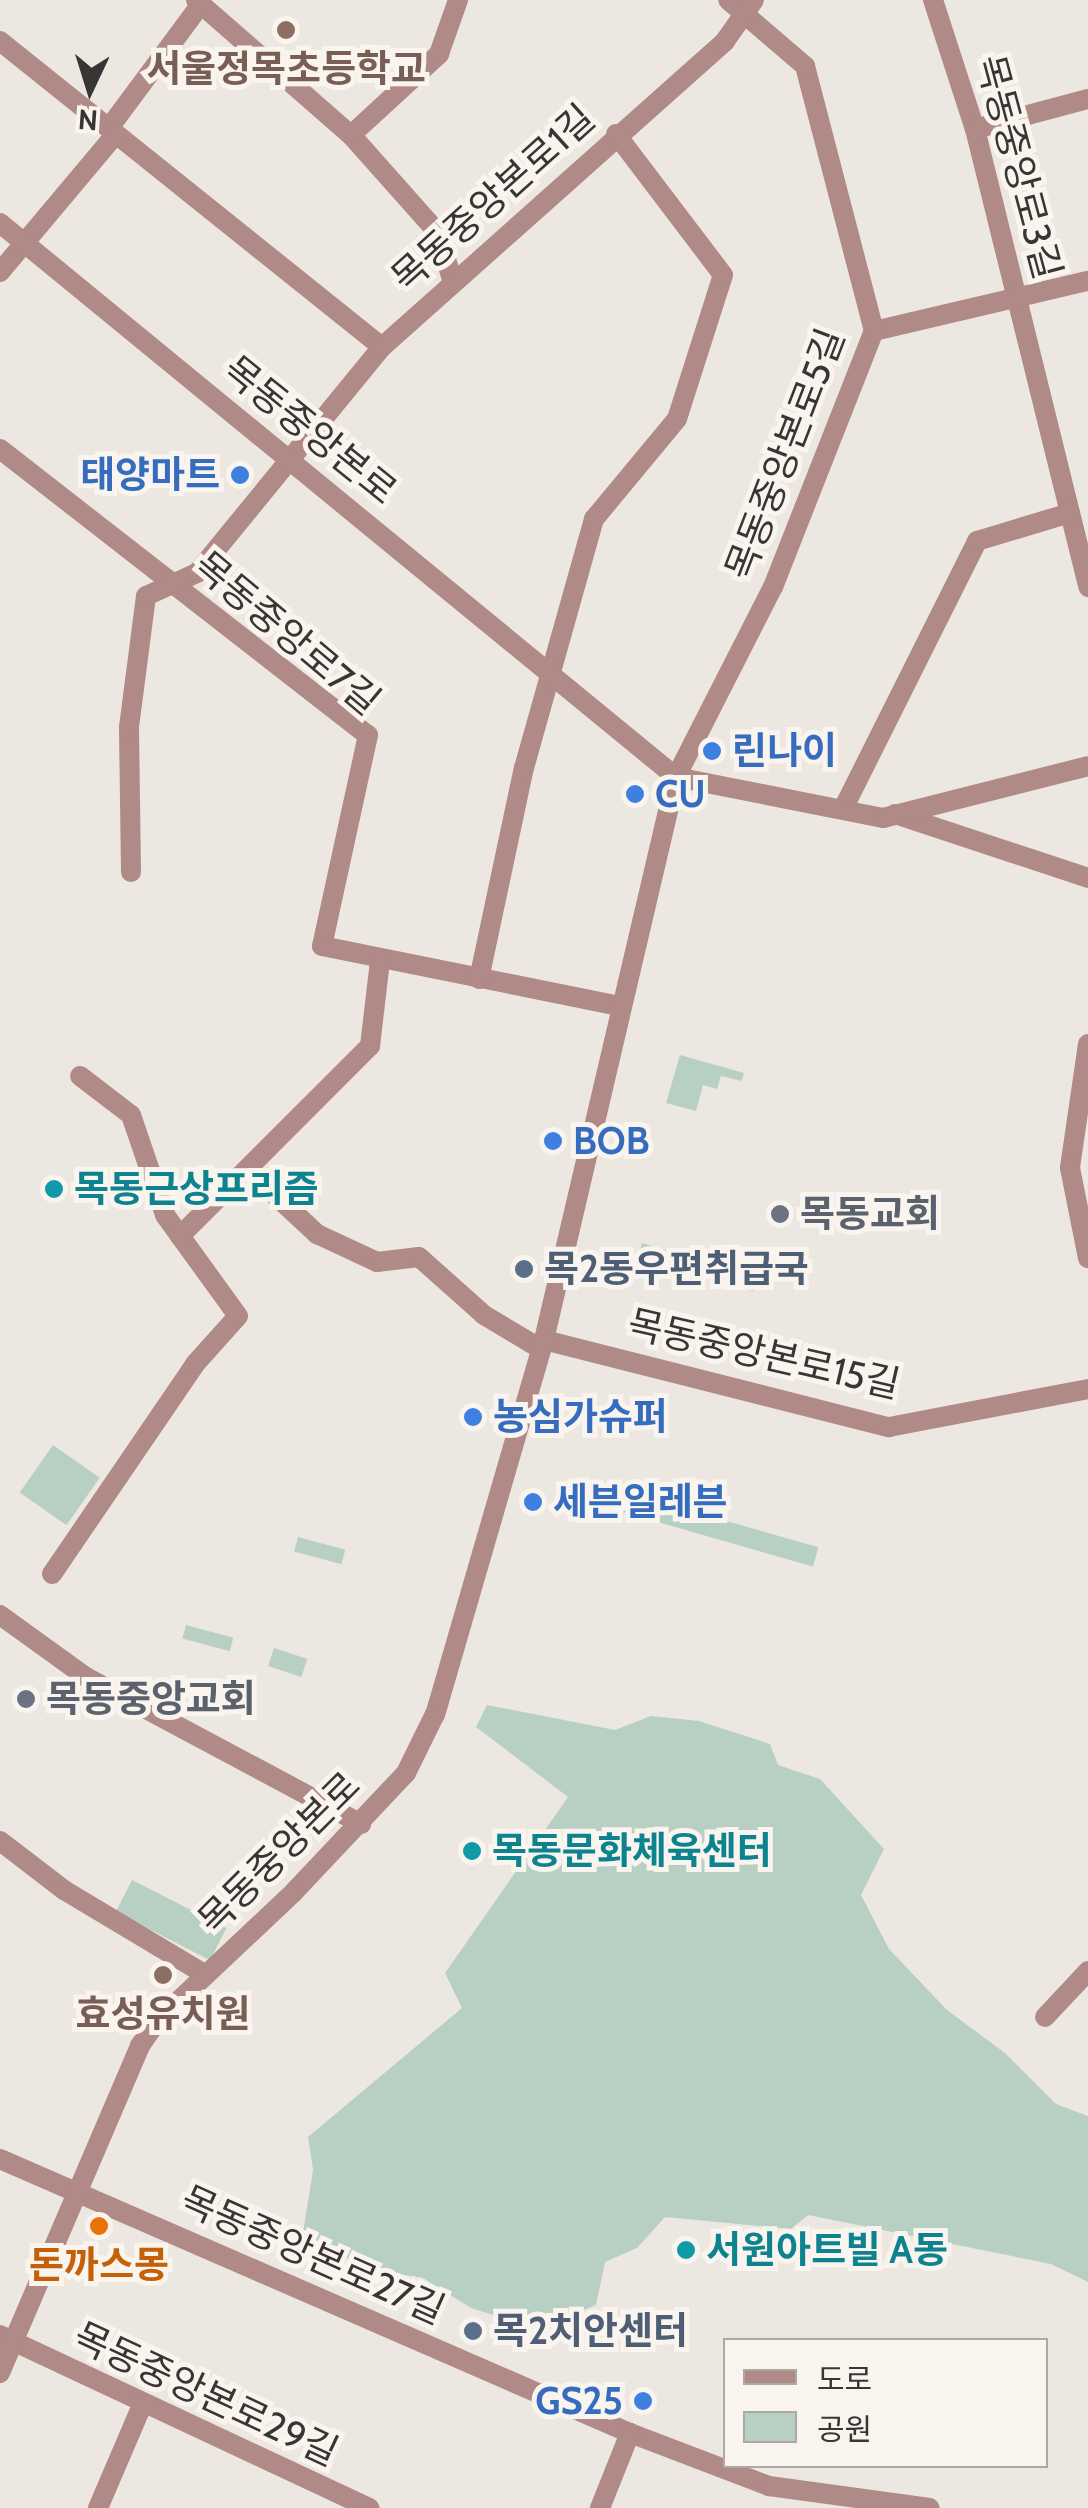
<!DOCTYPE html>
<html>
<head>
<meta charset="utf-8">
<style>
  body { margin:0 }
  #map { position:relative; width:1088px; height:2508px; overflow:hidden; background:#ede7e2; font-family:Cabin,"Noto Sans KR",sans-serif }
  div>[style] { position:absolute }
  .green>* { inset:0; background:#b8d0c4; transform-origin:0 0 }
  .minor>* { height:20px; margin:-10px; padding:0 10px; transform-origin:10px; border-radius:10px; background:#b08a86 }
  .tertiary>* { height:20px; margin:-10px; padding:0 10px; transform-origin:10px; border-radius:10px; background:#b08a86 }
  .dots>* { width:28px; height:28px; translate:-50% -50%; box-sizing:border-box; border:5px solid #faf4ef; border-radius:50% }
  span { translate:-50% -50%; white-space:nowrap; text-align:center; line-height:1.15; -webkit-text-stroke:10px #faf4ef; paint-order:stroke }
  .education-label { font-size:38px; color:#785e54; font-weight:700 }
  .street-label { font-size:38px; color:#383634 }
  .shop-label { font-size:38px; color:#366cbe; font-weight:700 }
  .right { translate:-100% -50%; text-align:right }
  .left { translate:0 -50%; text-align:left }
  .culture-label { font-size:38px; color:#0d838f; font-weight:700 }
  .worship-label { font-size:38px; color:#5b616d; font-weight:700 }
  .service-label { font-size:38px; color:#4e5e75; font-weight:700 }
  .food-label { font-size:38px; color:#c56008; font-weight:700 }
  .legend { position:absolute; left:723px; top:2338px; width:325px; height:130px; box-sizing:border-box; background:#faf4ef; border:2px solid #aca8a4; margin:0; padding:12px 18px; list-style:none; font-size:30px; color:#383634 }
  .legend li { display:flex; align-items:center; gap:20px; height:50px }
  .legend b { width:50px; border:2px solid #aca8a4 }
  .north { position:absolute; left:40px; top:40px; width:100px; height:100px; -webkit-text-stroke:8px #faf4ef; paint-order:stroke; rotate:184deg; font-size:28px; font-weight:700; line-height:40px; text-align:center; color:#383634 }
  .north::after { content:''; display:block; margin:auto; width:35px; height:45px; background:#383634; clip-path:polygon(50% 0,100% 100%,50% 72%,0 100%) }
</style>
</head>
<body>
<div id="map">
  <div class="green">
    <div style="clip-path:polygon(680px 1055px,744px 1073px,742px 1081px,721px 1076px,717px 1089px,703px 1085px,696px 1111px,666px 1103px)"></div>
    <div style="clip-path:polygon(642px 1243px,698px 1259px,693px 1277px,636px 1269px)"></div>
    <div style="left:706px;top:1260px;width:54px;height:17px;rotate:16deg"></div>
    <div style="left:53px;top:1445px;width:57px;height:58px;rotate:35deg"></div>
    <div style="left:629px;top:1493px;width:197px;height:20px;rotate:16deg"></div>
    <div style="left:298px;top:1537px;width:49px;height:15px;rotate:15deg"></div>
    <div style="left:186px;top:1625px;width:49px;height:14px;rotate:15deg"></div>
    <div style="left:274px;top:1648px;width:35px;height:19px;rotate:18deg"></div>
    <div style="clip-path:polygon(487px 1705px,615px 1730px,651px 1716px,699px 1721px,770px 1744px,778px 1765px,820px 1779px,884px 1849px,861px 1895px,889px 1949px,947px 2010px,1005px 2053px,1056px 2104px,1088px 2116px,1088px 2282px,1051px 2264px,808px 2215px,791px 2229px,665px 2217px,637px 2248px,605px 2262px,596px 2305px,538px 2329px,471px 2308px,423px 2278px,372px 2270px,302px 2239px,313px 2170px,308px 2137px,462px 2008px,445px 1973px,568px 1797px,476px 1727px)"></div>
    <div style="left:132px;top:1880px;width:106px;height:36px;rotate:27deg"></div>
  </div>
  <div class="minor">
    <div style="left:196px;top:0;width:206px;rotate:41.1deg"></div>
    <div style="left:351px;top:135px;width:132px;rotate:48.4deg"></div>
    <div style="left:439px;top:234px;width:48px;rotate:74.2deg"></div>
    <div style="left:933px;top:0;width:136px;rotate:72deg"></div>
    <div style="left:975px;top:129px;width:472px;rotate:76.1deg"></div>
    <div style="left:0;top:41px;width:489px;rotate:38.7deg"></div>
    <div style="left:109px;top:128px;width:154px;rotate:-53.4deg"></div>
    <div style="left:975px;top:129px;width:117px;rotate:-14.9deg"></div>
    <div style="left:351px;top:135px;width:120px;rotate:-42.6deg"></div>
    <div style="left:439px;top:54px;width:57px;rotate:-70.6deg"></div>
    <div style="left:0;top:272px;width:180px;rotate:-50deg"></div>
    <div style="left:874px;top:331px;width:220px;rotate:-13.2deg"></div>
    <div style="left:0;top:449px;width:466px;rotate:37.9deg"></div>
    <div style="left:368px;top:735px;width:216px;rotate:102.3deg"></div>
    <div style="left:322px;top:946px;width:304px;rotate:11.4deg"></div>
    <div style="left:676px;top:777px;width:213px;rotate:-63deg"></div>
    <div style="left:773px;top:587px;width:275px;rotate:-68.5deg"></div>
    <div style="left:874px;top:331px;width:274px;rotate:-104.6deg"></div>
    <div style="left:805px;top:66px;width:101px;rotate:-139.4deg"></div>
    <div style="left:843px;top:809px;width:300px;rotate:-63.4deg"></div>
    <div style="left:977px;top:541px;width:97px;rotate:-16.8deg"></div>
    <div style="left:895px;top:814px;width:203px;rotate:18.3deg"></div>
    <div style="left:131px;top:872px;width:145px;rotate:-90.8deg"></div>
    <div style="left:129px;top:727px;width:132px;rotate:-82.6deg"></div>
    <div style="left:146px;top:596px;width:56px;rotate:-24.3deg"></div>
    <div style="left:197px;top:573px;width:292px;rotate:-50.7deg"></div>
    <div style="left:382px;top:347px;width:460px;rotate:-41.7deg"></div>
    <div style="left:725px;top:41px;width:50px;rotate:-54.7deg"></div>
    <div style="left:479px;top:979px;width:216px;rotate:-78deg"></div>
    <div style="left:524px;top:768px;width:259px;rotate:-74.3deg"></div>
    <div style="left:594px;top:519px;width:130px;rotate:-50.3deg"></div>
    <div style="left:677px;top:419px;width:151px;rotate:-72.3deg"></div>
    <div style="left:723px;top:275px;width:177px;rotate:-127.2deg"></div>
    <div style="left:1088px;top:1044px;width:125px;rotate:98.3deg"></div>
    <div style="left:1070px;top:1168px;width:92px;rotate:78.7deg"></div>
    <div style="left:80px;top:1076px;width:64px;rotate:37.4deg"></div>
    <div style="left:131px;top:1115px;width:106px;rotate:71.2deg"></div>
    <div style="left:165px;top:1215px;width:26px;rotate:54deg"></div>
    <div style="left:247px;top:1169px;width:96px;rotate:42.9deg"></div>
    <div style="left:317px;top:1234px;width:66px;rotate:25deg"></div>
    <div style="left:377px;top:1262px;width:42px;rotate:-6.8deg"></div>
    <div style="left:419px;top:1257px;width:87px;rotate:41.7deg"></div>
    <div style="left:484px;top:1315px;width:66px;rotate:30.8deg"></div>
    <div style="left:544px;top:1340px;width:356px;rotate:14.2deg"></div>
    <div style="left:889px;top:1427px;width:203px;rotate:-10.8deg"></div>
    <div style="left:52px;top:1574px;width:254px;rotate:-55.7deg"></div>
    <div style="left:195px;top:1364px;width:64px;rotate:-48.1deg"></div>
    <div style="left:238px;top:1316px;width:99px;rotate:-125.9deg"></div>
    <div style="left:180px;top:1236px;width:269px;rotate:-45deg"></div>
    <div style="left:370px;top:1046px;width:86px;rotate:-83.3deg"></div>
    <div style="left:0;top:1615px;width:106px;rotate:35.8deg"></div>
    <div style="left:86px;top:1677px;width:312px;rotate:28.1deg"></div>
    <div style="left:0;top:1841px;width:81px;rotate:37.4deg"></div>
    <div style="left:64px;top:1890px;width:165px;rotate:30.9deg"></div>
    <div style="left:1045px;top:2017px;width:63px;rotate:-46.9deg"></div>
    <div style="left:0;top:2159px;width:687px;rotate:23.51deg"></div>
    <div style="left:630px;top:2433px;width:149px;rotate:20.9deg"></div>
    <div style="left:769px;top:2486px;width:162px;rotate:7.8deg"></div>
    <div style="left:0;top:2335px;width:408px;rotate:25.1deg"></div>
    <div style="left:98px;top:2508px;width:114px;rotate:-66.8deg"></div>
    <div style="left:600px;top:2508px;width:81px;rotate:-68.2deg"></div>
  </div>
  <div class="tertiary">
    <div style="left:0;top:223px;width:874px;rotate:39.34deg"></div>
    <div style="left:676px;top:777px;width:578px;rotate:103.2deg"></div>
    <div style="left:544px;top:1340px;width:390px;rotate:106.2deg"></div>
    <div style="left:435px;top:1714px;width:66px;rotate:116.2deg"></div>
    <div style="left:406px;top:1773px;width:163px;rotate:133.3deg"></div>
    <div style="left:294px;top:1892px;width:187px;rotate:136.7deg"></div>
    <div style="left:158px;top:2020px;width:32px;rotate:125deg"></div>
    <div style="left:140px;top:2046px;width:356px;rotate:113.2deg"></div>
    <div style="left:676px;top:777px;width:211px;rotate:11.2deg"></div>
    <div style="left:883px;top:818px;width:211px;rotate:-14.2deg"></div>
  </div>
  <div class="dots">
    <div style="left:286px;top:30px;background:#8d6e63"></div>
    <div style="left:240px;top:475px;background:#3f7fe0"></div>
    <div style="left:712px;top:751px;background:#3f7fe0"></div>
    <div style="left:635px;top:794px;background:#3f7fe0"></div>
    <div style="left:553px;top:1141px;background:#3f7fe0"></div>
    <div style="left:54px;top:1189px;background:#0f9aa8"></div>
    <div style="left:780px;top:1214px;background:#6b7280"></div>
    <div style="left:524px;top:1269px;background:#5c6f8a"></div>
    <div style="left:473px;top:1417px;background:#3f7fe0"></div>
    <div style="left:533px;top:1502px;background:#3f7fe0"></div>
    <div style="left:26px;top:1699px;background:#6b7280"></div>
    <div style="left:472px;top:1851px;background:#0f9aa8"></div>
    <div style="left:163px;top:1975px;background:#8d6e63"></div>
    <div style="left:99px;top:2226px;background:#e8710a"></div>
    <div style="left:686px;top:2250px;background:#0f9aa8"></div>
    <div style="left:473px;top:2331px;background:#5c6f8a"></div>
    <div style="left:643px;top:2401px;background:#3f7fe0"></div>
  </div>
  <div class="education-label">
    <span style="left:286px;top:69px">서울정목초등학교</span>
    <span style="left:163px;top:2014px">효성유치원</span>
  </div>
  <div class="street-label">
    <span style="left:1019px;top:167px;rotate:75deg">목동중앙로3길</span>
    <span style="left:493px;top:198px;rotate:-42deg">목동중앙본로1길</span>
    <span style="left:310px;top:430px;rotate:39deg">목동중앙본로</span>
    <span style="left:785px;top:454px;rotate:-69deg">목동중앙본로5길</span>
    <span style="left:287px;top:633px;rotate:40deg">목동중앙로7길</span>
    <span style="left:764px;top:1354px;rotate:13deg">목동중앙본로15길</span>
    <span style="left:279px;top:1853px;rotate:-45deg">목동중앙본로</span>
    <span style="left:313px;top:2255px;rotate:24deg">목동중앙본로27길</span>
    <span style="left:206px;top:2394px;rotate:25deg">목동중앙본로29길</span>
  </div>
  <div class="shop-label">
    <span class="right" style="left:220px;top:475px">태양마트</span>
    <span class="left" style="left:732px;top:751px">린나이</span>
    <span class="left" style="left:655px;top:794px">CU</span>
    <span class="left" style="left:573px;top:1141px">BOB</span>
    <span class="left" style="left:493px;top:1417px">농심가슈퍼</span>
    <span class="left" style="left:553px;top:1502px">세븐일레븐</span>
    <span class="right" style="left:623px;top:2401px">GS25</span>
  </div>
  <div class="culture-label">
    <span class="left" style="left:74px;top:1189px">목동근상프리즘</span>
    <span class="left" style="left:492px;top:1851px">목동문화체육센터</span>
    <span class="left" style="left:706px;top:2250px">서원아트빌 A동</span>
  </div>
  <div class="worship-label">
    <span class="left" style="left:800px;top:1214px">목동교회</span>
    <span class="left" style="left:46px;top:1699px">목동중앙교회</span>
  </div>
  <div class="service-label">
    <span class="left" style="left:544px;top:1269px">목2동우편취급국</span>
    <span class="left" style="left:493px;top:2331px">목2치안센터</span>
  </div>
  <div class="food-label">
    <span style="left:99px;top:2265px">돈까스몽</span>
  </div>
  <ul class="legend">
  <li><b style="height:12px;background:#b08a86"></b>도로</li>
  <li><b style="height:28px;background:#b8d0c4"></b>공원</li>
  </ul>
  <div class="north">N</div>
</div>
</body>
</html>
